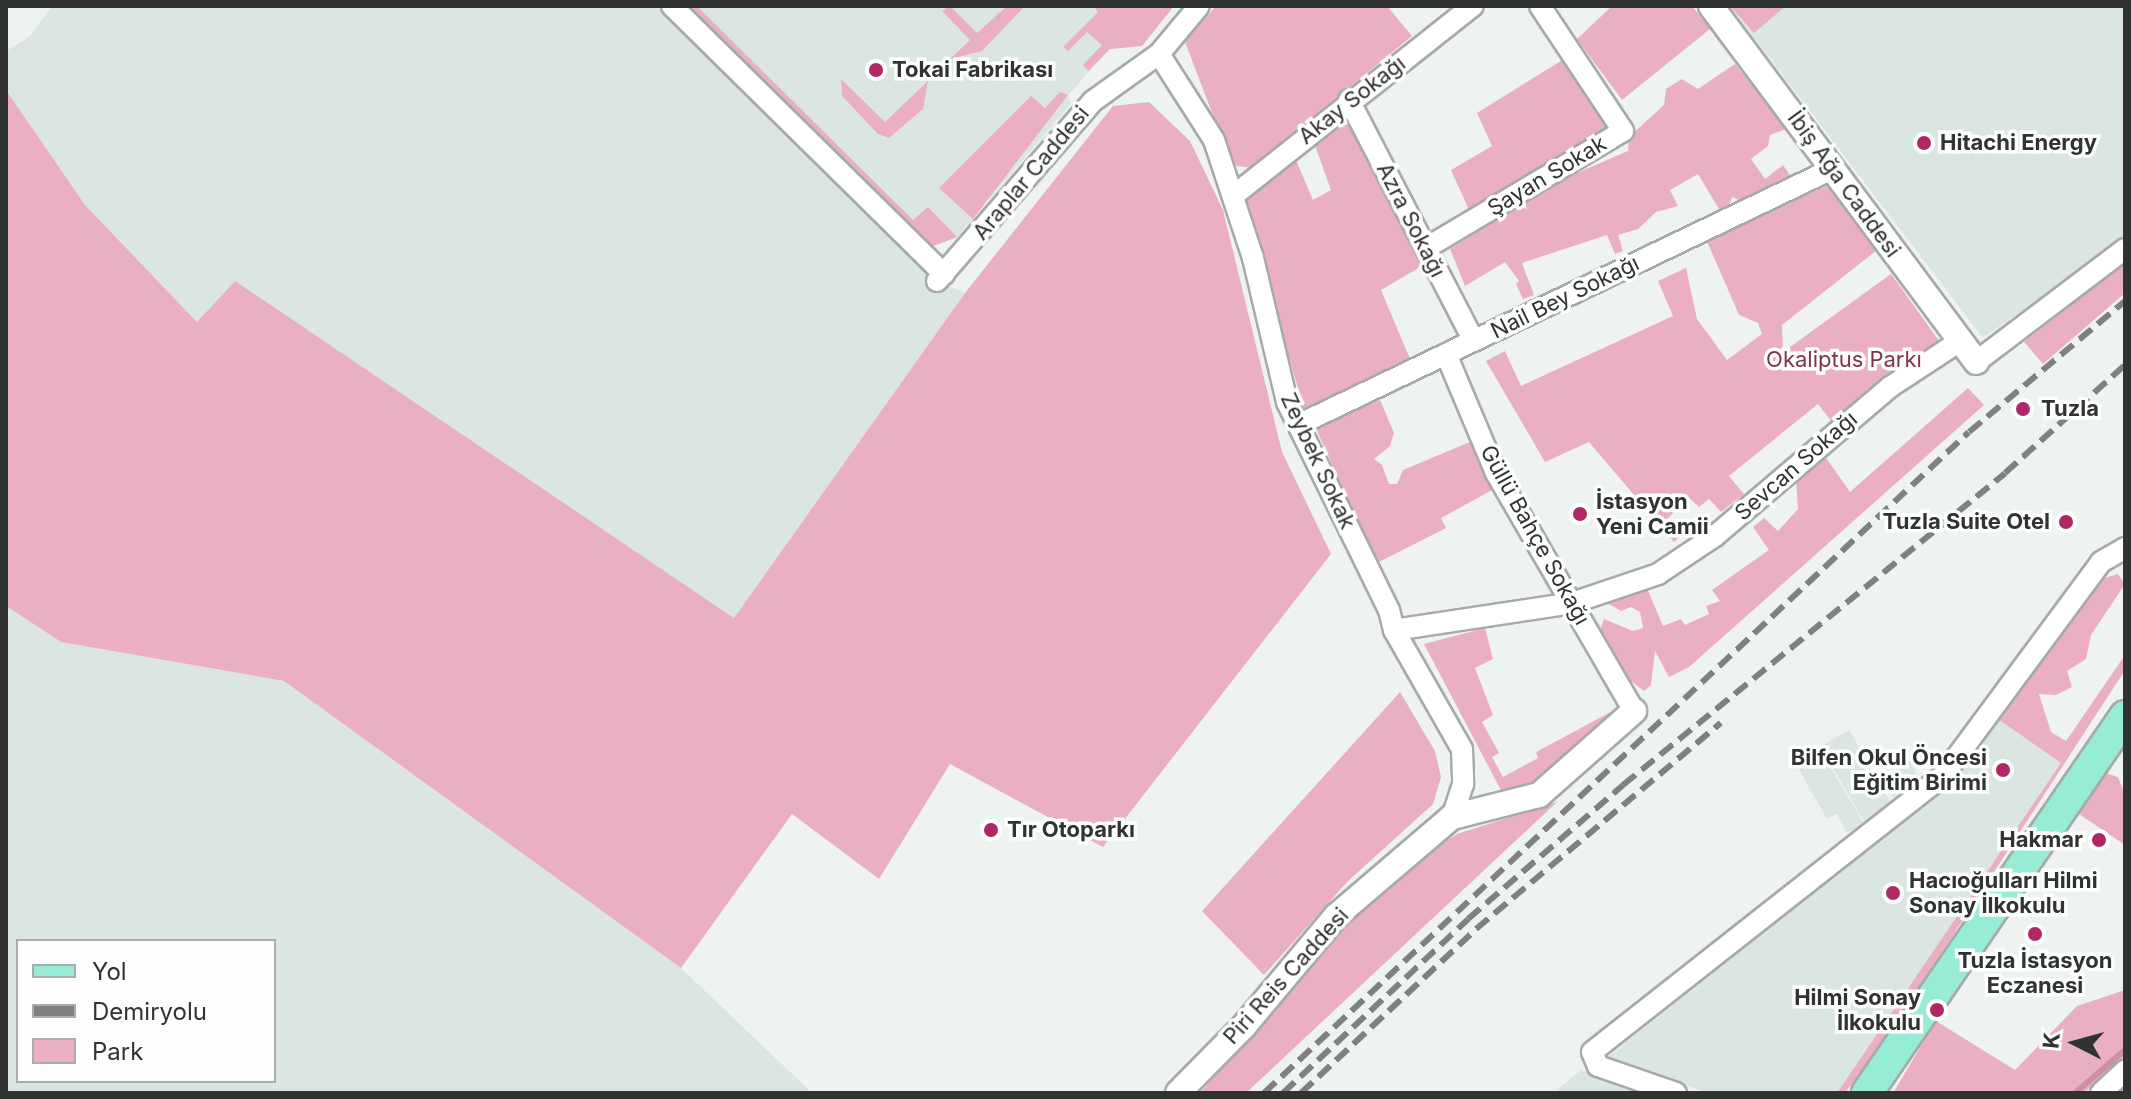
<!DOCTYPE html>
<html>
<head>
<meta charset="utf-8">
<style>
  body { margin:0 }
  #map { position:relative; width:2131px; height:1099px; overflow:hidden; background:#eef2f1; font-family:Inter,sans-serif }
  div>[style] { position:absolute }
  .built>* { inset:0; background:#dbe6e2; transform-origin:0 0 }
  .green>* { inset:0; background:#eab0c2 }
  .stream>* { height:6px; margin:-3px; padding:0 3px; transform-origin:3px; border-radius:3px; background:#cb90a3 }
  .roads { filter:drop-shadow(2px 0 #a7aaa9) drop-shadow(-2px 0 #a7aaa9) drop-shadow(0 2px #a7aaa9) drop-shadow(0 -2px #a7aaa9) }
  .minor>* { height:20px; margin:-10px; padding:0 10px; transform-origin:10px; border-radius:10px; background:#fff }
  .tertiary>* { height:24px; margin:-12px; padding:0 12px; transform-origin:12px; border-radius:12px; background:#fff }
  .primary>* { height:30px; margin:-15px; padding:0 15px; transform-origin:15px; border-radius:15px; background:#97ecd5 }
  .rail>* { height:6px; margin-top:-3px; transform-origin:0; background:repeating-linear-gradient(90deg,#7f8180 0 16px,transparent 0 24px) }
  .dots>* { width:22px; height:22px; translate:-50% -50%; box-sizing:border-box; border:4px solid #fdfffe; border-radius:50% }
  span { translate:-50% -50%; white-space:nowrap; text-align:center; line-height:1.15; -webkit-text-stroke:7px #fdfffe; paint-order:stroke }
  .poi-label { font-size:22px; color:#313332; font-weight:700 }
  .left { translate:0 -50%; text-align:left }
  .right { translate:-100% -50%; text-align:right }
  .street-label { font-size:22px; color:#313332 }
  .park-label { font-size:22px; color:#7c344f }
  .frame { position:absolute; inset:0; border:8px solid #313332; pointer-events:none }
  .legend { position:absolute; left:16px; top:939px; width:260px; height:144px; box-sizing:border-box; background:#fdfffe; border:2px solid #abadac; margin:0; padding:10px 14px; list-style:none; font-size:24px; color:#313332 }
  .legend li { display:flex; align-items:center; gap:16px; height:40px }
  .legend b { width:40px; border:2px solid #abadac }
  .north { position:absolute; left:2035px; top:1003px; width:80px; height:80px; -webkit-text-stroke:6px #fdfffe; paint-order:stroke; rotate:276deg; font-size:22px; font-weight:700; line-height:32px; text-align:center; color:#313332 }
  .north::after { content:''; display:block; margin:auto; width:28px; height:36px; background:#313332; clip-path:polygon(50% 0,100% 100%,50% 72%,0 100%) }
</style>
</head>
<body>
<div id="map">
  <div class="built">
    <div style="clip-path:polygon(52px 6px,661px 6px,937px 281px,965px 293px,734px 618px,235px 282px,197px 322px,85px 205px,6px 90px,6px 51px,29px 37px)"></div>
    <div style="clip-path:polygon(682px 6px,1174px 6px,1142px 46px,1110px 49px,1068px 95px,1071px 104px,957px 237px,928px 248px)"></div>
    <div style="clip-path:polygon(1730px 6px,2125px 6px,2125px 238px,1983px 338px)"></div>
    <div style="clip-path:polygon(evenodd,6px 606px,61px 642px,284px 681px,681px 968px,812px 1093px,6px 1093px,6px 606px,18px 941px,274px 941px,274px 1081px,18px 1081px,18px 941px)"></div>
    <div style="clip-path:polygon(1998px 719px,2062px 763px,1837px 1093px,1708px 1093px,1607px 1058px,1947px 786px)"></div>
    <div style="left:1849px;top:730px;width:86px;height:33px;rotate:60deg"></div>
    <div style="clip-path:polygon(1822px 753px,1864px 824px,1847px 833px,1837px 814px,1827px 819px,1797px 766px)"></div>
    <div style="clip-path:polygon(1910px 760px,1918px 776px,1893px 797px,1883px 778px)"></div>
    <div style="clip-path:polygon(1581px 1070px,1644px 1093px,1553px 1093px)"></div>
  </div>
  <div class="green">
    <div style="clip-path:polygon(682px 6px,697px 6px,913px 220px,928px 207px,957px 237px,928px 248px)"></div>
    <div style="clip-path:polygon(950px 6px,977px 33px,1007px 6px,1025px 6px,982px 51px,950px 59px,970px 40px,942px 11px)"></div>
    <div style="clip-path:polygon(1094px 6px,1174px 6px,1142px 46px,1110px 49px,1088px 71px,1083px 65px,1102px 45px,1087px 32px,1068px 51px,1063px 47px,1098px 12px)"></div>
    <div style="clip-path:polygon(1216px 6px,1387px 6px,1412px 36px,1251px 168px,1232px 165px,1185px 42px)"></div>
    <div style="clip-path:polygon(1612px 6px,1692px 6px,1710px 29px,1622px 100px,1577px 39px)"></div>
    <div style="clip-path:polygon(1730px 6px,1786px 6px,1754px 33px)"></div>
    <div style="clip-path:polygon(1564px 59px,1613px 129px,1470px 212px,1451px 170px,1492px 146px,1477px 113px)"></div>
    <div style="clip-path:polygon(1735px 64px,1786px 129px,1770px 135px,1768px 146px,1751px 159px,1765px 179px,1783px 165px,1793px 180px,1743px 202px,1732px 197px,1729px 206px,1719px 209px,1698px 174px,1670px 190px,1678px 206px,1656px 212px,1638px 229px,1618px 235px,1623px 251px,1615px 254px,1607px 235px,1522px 263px,1534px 295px,1523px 299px,1516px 284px,1519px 281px,1505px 262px,1465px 286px,1450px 249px,1561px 180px,1628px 151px,1629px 137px,1664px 105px,1666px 89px,1682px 79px,1698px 89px)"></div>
    <div style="clip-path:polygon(841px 79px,885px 122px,928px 81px,923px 109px,889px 138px,878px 134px,842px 96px)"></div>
    <div style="clip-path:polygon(6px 90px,85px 205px,197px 322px,235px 281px,734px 618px,965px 293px,1113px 106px,1149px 102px,1190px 141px,1223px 210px,1282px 452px,1331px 554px,1103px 847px,950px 764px,879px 879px,792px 814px,681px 968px,284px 681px,61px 642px,6px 606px)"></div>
    <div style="clip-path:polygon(1060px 92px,1068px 95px,973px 219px,939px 188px,1031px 96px,1045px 108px)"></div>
    <div style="clip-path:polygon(1348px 116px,1427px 263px,1381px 290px,1410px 359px,1305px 411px,1241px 199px,1295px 158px,1313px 200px,1331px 190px,1314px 143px)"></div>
    <div style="clip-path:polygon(1827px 186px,1877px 250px,1782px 325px,1783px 352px,1891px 274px,1940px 342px,1831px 421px,1818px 404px,1729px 476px,1744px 494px,1721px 512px,1709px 499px,1699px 507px,1689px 498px,1666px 520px,1680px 536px,1674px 542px,1589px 442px,1545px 462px,1486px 361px,1505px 351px,1521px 386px,1673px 316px,1658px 281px,1686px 268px,1697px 319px,1727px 360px,1762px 334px,1758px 323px,1739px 315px,1706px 239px)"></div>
    <div style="clip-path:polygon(2125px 263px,2125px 293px,2043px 364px,2024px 342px)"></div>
    <div style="clip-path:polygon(1968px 388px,1984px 405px,1689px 667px,1669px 677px,1655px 651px,1651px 685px,1644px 691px,1631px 681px,1600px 630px,1604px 619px,1633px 631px,1643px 628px,1640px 612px,1631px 607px,1621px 611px,1605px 602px,1646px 586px,1663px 626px,1681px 619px,1685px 625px,1709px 614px,1706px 606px,1720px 601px,1712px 590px,1769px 550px,1753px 527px,1764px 518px,1778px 531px,1798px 509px,1796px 479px,1824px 455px,1850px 492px)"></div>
    <div style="clip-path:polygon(1380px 400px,1394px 433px,1390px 446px,1374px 459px,1382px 465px,1389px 484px,1397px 484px,1403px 470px,1477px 439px,1496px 488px,1441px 518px,1446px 528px,1377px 563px,1316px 429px)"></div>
    <div style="clip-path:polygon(2118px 574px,2125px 584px,2091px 635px,2086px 659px,2067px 671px,2072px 687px,2056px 695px,2039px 694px,2051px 732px,2066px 741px,2125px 655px,2125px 670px,1900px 1017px,1845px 1093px,1837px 1093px,2061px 763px,1998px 719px,2105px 578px)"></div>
    <div style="clip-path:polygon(1485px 628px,1493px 659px,1475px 668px,1493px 715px,1482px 722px,1499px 753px,1492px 757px,1503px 777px,1538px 758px,1536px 752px,1622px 706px,1625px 711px,1515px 795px,1503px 794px,1424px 644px)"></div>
    <div style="clip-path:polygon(1400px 692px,1435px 751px,1441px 777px,1433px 804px,1347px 882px,1264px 975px,1202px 911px)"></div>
    <div style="clip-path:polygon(2102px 772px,2118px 777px,2125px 795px,2125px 845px,2076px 812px)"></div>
    <div style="clip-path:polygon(1557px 802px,1246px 1093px,1200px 1093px,1349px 923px,1417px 860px,1457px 834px)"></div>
    <div style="clip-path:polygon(2125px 990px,2125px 1056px,2084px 1093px,1893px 1093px,1936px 1021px,2015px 1070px,2077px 1006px)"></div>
  </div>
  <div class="stream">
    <div style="left:2075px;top:1093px;width:66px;rotate:-40.7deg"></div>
  </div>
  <div class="roads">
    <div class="minor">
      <div style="left:672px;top:6px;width:382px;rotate:44.6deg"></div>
      <div style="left:1159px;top:54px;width:102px;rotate:57.4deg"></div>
      <div style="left:1214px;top:140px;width:124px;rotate:71.7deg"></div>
      <div style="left:1253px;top:258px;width:148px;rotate:76.7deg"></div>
      <div style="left:1287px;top:402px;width:232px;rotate:63.9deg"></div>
      <div style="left:1389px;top:610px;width:21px;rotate:76deg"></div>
      <div style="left:1394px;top:630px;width:137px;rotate:60.3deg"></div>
      <div style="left:1462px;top:749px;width:35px;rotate:88deg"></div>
      <div style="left:1463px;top:784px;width:35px;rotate:108deg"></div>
      <div style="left:1349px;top:100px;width:271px;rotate:62.6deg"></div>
      <div style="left:1233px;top:196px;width:306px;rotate:-38.4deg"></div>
      <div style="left:1426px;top:248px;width:229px;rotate:-30.7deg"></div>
      <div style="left:1623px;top:131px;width:150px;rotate:-123.6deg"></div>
      <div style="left:937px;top:281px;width:238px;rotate:-49.1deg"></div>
      <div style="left:1093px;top:101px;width:81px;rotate:-35.5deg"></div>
      <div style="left:1159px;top:54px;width:62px;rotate:-50.2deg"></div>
      <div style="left:1446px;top:354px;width:129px;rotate:67.2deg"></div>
      <div style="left:1496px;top:473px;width:275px;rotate:59.9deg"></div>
      <div style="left:1976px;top:362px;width:187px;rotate:-37.2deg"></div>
      <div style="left:1298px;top:425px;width:592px;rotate:-25.61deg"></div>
      <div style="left:1394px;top:630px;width:180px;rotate:-8.6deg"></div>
      <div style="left:1572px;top:603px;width:91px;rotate:-18.6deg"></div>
      <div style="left:1658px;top:574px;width:69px;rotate:-33.7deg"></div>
      <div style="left:1715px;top:536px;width:230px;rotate:-40.4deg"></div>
      <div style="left:1890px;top:387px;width:84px;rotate:-33.3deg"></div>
      <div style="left:1676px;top:1093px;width:83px;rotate:-160.9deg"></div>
      <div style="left:1598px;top:1066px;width:15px;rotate:-113deg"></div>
      <div style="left:1592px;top:1052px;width:445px;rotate:-38.2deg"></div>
      <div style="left:1942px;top:777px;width:267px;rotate:-53.5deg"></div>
      <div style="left:2101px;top:562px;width:28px;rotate:-30deg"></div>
      <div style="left:2101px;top:1093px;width:33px;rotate:-43deg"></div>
    </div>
    <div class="tertiary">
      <div style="left:1711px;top:6px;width:444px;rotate:53.3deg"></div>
      <div style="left:1178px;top:1093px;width:94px;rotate:-45.4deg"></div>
      <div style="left:1244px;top:1026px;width:143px;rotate:-50.1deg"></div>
      <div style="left:1336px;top:916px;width:153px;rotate:-40.5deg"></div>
      <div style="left:1452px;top:817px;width:90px;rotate:-14.2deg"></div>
      <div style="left:1539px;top:795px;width:127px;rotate:-41.5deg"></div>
    </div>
    <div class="primary">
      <div style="left:1867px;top:1093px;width:457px;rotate:-55.6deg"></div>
    </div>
  </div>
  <div class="rail">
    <div style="left:1264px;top:1093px;width:966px;rotate:-43.16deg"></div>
    <div style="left:1969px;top:432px;width:204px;rotate:-40deg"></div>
    <div style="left:1283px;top:1093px;width:254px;rotate:-43.2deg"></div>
    <div style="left:1468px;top:919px;width:205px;rotate:-40.8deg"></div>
    <div style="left:1623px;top:785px;width:493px;rotate:-39.2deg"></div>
    <div style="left:2005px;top:473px;width:161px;rotate:-42deg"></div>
    <div style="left:1301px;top:1093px;width:240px;rotate:-43.1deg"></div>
    <div style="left:1476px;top:929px;width:320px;rotate:-40.1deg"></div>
  </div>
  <div class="dots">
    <div style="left:876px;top:70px;background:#b12766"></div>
    <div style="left:1924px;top:143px;background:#b12766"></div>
    <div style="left:2023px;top:409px;background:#b12766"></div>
    <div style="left:1580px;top:514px;background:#b12766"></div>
    <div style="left:2066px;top:522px;background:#b12766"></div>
    <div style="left:2003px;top:770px;background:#b12766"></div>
    <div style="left:991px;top:830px;background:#b12766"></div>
    <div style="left:2099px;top:840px;background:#b12766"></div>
    <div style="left:1893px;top:893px;background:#b12766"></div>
    <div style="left:2035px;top:934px;background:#b12766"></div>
    <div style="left:1937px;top:1010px;background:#b12766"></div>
  </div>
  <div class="poi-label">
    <span class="left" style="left:892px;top:70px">Tokai Fabrikası</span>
    <span class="left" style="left:1940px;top:143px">Hitachi Energy</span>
    <span class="left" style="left:2041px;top:409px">Tuzla</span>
    <span class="left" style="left:1596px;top:514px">İstasyon<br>Yeni Camii</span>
    <span class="right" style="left:2050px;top:522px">Tuzla Suite Otel</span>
    <span class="right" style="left:1987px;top:770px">Bilfen Okul Öncesi<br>Eğitim Birimi</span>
    <span class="left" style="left:1007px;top:830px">Tır Otoparkı</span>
    <span class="right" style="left:2083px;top:840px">Hakmar</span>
    <span class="left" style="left:1909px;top:893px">Hacıoğulları Hilmi<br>Sonay İlkokulu</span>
    <span style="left:2035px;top:973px">Tuzla İstasyon<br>Eczanesi</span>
    <span class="right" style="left:1921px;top:1010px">Hilmi Sonay<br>İlkokulu</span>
  </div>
  <div class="street-label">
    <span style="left:1352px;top:100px;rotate:-38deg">Akay Sokağı</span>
    <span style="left:1031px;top:173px;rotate:-50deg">Araplar Caddesi</span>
    <span style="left:1547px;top:176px;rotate:-31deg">Şayan Sokak</span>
    <span style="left:1844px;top:184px;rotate:54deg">İbiş Ağa Caddesi</span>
    <span style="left:1411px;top:220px;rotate:63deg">Azra Sokağı</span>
    <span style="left:1565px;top:297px;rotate:-26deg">Nail Bey Sokağı</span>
    <span style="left:1318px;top:461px;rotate:65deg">Zeybek Sokak</span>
    <span style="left:1796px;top:466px;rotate:-41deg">Sevcan Sokağı</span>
    <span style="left:1535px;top:535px;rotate:61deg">Güllü Bahçe Sokağı</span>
    <span style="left:1286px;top:976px;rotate:-48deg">Piri Reis Caddesi</span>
  </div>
  <div class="park-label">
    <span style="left:1844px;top:360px">Okaliptus Parkı</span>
  </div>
  <div class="frame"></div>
  <ul class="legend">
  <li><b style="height:10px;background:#97ecd5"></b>Yol</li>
  <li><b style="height:10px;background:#7f8180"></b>Demiryolu</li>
  <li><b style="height:22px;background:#eab0c2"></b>Park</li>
  </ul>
  <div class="north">K</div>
</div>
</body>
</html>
